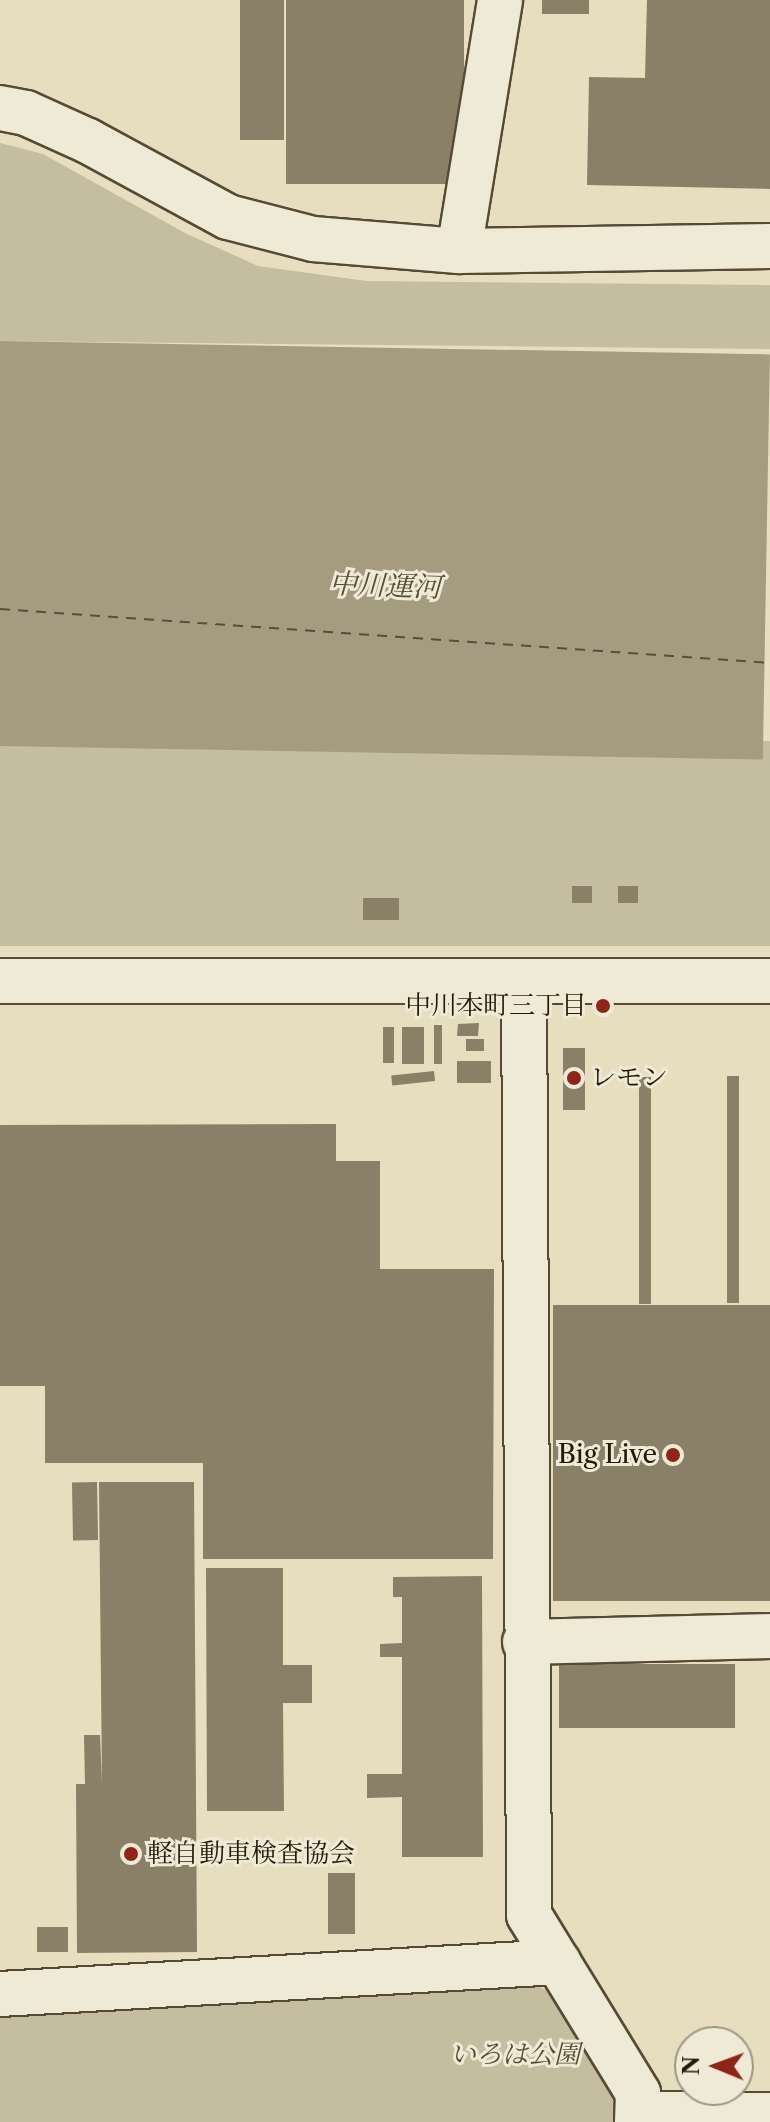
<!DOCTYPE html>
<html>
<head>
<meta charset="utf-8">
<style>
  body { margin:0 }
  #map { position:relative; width:770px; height:2122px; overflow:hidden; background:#e6debf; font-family:"Libre Caslon Text","Noto Serif JP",serif }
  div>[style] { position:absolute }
  .green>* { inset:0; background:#c5bda0; transform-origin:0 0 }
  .water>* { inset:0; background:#a59b80; transform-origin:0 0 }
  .ferry>* { height:2px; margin-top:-1px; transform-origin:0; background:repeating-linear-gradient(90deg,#594d37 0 10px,transparent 0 18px) }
  .building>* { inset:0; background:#8a7f67; transform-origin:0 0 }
  .roads { filter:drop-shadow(2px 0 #564a35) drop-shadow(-2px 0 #564a35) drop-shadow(0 2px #564a35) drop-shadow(0 -2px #564a35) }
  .minor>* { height:44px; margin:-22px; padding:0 22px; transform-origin:22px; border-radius:22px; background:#efead5 }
  .dots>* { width:22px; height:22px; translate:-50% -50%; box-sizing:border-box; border:4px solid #efead5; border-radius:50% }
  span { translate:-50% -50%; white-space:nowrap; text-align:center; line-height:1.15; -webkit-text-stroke:6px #efead5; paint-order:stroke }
  .poi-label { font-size:26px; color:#261907 }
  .right { translate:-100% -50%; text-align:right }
  .left { translate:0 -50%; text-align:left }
  .park-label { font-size:26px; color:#564a35; font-style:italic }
  .water-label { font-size:28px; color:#594d37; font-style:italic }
  .north { position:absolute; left:674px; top:2026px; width:80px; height:80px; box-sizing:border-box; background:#efead5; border:2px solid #9f9683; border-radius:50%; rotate:271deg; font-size:22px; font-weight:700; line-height:32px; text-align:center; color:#261907 }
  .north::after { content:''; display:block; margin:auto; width:28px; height:36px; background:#8f2418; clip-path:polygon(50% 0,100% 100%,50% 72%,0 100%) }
</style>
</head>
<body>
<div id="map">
  <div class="green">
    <div style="clip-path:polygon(0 143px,43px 154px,185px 233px,258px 266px,366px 281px,770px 285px,770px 349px,0 341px)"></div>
    <div style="left:770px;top:741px;width:205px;height:770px;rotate:90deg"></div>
    <div style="clip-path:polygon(538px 1986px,560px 1997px,620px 2094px,620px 2122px,0 2122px,0 2016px)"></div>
  </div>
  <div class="water">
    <div style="left:0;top:341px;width:770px;height:405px;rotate:1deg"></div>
  </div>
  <div class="ferry">
    <div style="left:0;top:609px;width:772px;rotate:4.01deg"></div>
  </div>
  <div class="building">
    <div style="left:240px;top:0;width:44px;height:140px"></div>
    <div style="left:286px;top:0;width:178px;height:184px"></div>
    <div style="left:542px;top:0;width:47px;height:14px"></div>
    <div style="clip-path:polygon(647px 0,770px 0,770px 189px,587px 185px,589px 77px,645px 78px)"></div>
    <div style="left:572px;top:886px;width:20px;height:17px"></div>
    <div style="left:618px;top:886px;width:20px;height:17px"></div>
    <div style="left:363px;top:898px;width:36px;height:22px"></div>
    <div style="clip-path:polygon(479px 1023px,478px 1036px,457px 1036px,458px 1024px)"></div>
    <div style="left:434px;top:1025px;width:8px;height:39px"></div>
    <div style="left:383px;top:1027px;width:11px;height:36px"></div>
    <div style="left:402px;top:1027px;width:22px;height:37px"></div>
    <div style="left:466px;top:1039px;width:18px;height:12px"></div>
    <div style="left:585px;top:1048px;width:62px;height:22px;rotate:90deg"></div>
    <div style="left:457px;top:1061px;width:34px;height:22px"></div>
    <div style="left:434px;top:1071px;width:10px;height:43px;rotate:84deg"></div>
    <div style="left:727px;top:1076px;width:12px;height:227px"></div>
    <div style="left:639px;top:1077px;width:12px;height:227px"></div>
    <div style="clip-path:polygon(336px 1124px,336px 1161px,380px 1161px,380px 1269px,494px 1269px,493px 1559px,203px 1559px,203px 1463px,45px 1463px,45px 1386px,0 1386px,0 1125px)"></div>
    <div style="left:770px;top:1305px;width:296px;height:217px;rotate:90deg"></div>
    <div style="left:97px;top:1482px;width:58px;height:25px;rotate:89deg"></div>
    <div style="clip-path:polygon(99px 1482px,194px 1482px,197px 1952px,77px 1953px,76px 1784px,85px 1784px,84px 1735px,100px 1735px,102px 1784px)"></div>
    <div style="clip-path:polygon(206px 1568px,283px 1568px,283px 1665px,312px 1665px,312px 1703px,283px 1703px,284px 1811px,207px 1811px)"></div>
    <div style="clip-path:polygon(482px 1576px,483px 1857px,402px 1857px,402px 1797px,367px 1798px,367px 1774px,402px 1774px,402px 1657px,380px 1657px,380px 1644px,402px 1643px,402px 1597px,393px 1597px,393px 1577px)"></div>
    <div style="left:735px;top:1664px;width:64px;height:176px;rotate:90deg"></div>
    <div style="left:328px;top:1873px;width:27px;height:61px"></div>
    <div style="left:37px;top:1927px;width:31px;height:25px"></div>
  </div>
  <div class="roads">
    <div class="minor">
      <div style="left:0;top:108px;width:26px;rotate:11deg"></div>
      <div style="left:26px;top:113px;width:68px;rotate:24.3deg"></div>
      <div style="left:88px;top:141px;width:159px;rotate:28.5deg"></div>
      <div style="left:228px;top:217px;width:88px;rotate:14.5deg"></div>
      <div style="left:313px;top:239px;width:146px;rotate:4.7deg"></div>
      <div style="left:459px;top:251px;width:311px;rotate:-0.9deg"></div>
      <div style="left:459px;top:251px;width:254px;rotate:-80.7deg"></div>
      <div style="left:0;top:981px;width:770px"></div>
      <div style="left:524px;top:981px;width:934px;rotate:89.69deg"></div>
      <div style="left:529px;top:1915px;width:209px;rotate:58.5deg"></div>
      <div style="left:638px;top:2093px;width:29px;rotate:92deg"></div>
      <div style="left:525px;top:1642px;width:245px;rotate:-1.4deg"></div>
      <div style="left:0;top:1994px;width:559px;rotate:-3.28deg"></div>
      <div style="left:638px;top:2114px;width:132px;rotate:0.4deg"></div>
    </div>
  </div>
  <div class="dots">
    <div style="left:603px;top:1006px;background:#8f2418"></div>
    <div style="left:574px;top:1078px;background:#8f2418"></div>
    <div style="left:673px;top:1455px;background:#8f2418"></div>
    <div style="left:131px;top:1854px;background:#8f2418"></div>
  </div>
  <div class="poi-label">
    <span class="right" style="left:587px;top:1006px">中川本町三丁目</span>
    <span class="left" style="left:590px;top:1078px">レモン</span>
    <span class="right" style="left:657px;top:1455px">Big Live</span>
    <span class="left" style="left:147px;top:1854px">軽自動車検査協会</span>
  </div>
  <div class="park-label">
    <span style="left:515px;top:2055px">いろは公園</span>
  </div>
  <div class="water-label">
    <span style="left:385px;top:585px;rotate:2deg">中川運河</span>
  </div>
  <div class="north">N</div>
</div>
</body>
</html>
